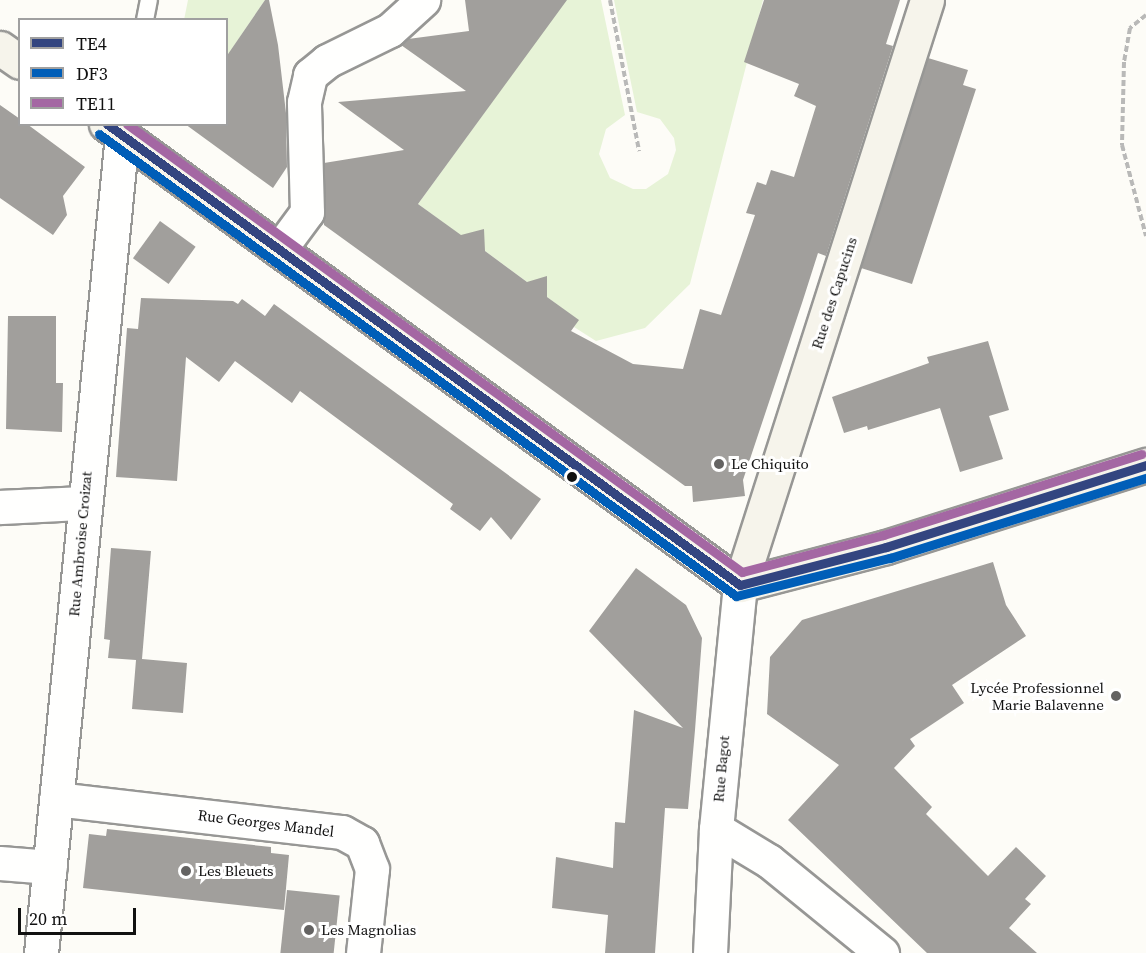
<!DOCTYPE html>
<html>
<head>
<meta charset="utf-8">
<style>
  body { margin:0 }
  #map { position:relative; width:1146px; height:953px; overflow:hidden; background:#fdfcf7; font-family:"Source Serif 4",serif }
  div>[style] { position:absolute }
  .green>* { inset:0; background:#e7f3d7 }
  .building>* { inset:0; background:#a19f9c; transform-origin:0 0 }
  .path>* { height:4px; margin-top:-2px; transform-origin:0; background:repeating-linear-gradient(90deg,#b9b9b8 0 6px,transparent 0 9px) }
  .roads { filter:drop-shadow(2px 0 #979795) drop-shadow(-2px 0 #979795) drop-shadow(0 2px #979795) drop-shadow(0 -2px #979795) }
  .lane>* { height:16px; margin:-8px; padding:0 8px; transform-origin:8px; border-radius:8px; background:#fffffe }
  .street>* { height:33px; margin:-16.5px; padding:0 16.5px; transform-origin:16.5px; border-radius:16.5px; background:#fffffe }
  .secondary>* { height:33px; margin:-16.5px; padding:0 16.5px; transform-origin:16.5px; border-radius:16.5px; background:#f6f4eb }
  .bus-1>* { height:9px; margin:-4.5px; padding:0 4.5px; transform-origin:4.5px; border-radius:4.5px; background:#334580 }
  .bus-2>* { height:9px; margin:-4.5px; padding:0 4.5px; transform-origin:4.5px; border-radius:4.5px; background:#005eb8 }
  .bus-3>* { height:9px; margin:-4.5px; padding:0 4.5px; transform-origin:4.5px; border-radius:4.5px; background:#a467a3 }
  .dots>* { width:16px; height:16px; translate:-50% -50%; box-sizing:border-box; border:3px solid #fff; border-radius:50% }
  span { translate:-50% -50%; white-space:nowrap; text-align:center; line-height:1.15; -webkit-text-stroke:6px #fff; paint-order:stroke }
  .street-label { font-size:15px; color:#111 }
  .poi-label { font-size:15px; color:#111 }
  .left { translate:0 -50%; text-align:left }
  .right { translate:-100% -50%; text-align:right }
  .legend { position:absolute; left:18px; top:18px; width:210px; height:108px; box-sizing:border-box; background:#fff; border:2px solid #a0a0a0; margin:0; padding:8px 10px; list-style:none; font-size:18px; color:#111 }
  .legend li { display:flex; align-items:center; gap:12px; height:30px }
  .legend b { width:30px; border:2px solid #a0a0a0 }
  .scale { position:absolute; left:18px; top:908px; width:118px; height:27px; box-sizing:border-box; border:3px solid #111; border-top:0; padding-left:8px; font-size:18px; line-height:21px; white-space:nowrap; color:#111; -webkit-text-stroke:4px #fff; paint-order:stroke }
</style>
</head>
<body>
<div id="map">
  <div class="green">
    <div style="clip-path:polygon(188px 0,265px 0,227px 56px,226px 20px,184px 20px)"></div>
    <div style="clip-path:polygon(566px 0,601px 0,625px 115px,606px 129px,599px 154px,610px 178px,633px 189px,646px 189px,668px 174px,676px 150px,674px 138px,660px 119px,637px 112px,614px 0,763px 0,690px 284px,645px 328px,596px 341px,574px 327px,578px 320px,543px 294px,546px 279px,531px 285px,481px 248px,483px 231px,467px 240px,418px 204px)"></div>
  </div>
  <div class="building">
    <div style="clip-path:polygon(265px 0,269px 0,278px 45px,286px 113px,287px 167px,273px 188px,185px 124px,226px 124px,226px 57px)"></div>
    <div style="clip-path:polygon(465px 0,567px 0,418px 204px,461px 235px,484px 229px,485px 251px,527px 282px,547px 276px,547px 297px,579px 320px,571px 331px,633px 364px,683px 369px,700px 309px,721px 315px,755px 215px,746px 213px,757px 182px,766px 185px,771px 170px,794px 177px,816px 106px,794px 96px,799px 84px,744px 62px,764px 0,900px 0,886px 44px,893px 46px,826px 256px,818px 253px,803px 300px,743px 480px,745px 496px,693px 502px,692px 486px,685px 486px,324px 225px,324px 163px,404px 150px,338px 102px,466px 91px,401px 45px,408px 39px,469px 31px)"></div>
    <div style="clip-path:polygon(928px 58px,968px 70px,963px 85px,976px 89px,912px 284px,861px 268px)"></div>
    <div style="clip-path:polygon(0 105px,20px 119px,20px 124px,27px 124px,85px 167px,63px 196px,67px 215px,53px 235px,0 198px)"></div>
    <div style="left:160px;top:221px;width:44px;height:46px;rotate:36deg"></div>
    <div style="clip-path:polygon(141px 298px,233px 301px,238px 304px,242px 299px,265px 316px,274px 304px,541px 499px,511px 540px,491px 517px,480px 531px,450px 509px,453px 504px,300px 391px,292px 403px,235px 361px,219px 382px,186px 357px,177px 481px,116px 477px,127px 328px,138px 329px)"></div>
    <div style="clip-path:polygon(8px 316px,56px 316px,56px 383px,63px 383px,62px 432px,6px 429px)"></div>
    <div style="clip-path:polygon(988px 341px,1009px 410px,989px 416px,1003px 459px,960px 472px,940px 408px,868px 430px,867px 426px,844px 433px,832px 397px,929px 363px,927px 357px)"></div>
    <div style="clip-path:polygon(111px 548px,151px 551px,142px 659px,187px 663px,183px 713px,132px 709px,136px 660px,108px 658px,110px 640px,104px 639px)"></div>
    <div style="clip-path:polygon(993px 562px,1006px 605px,1026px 636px,952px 685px,964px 703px,910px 739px,915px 746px,894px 768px,932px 807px,926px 814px,988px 876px,1016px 847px,1046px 876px,1025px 899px,1031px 904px,1009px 928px,1037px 953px,927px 953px,788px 820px,839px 765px,767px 714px,770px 657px,802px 620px)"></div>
    <div style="clip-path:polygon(636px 568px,686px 605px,702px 638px,695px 730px,688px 809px,665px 808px,655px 953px,605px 953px,608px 915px,552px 908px,556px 857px,613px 868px,615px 822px,625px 823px,634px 710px,683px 728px,589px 631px)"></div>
    <div style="clip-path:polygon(107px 829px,271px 847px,271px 853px,289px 855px,284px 910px,83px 888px,89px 834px,106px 836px)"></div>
    <div style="left:287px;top:890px;width:53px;height:64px;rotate:6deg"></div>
  </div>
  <div class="path">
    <div style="left:610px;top:0;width:154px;rotate:79.1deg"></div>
    <div style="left:1146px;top:15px;width:21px;rotate:141deg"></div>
    <div style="left:1130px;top:28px;width:35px;rotate:100deg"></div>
    <div style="left:1124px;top:62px;width:83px;rotate:91.4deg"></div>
    <div style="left:1122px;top:145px;width:94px;rotate:75.2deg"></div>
  </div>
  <div class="roads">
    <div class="lane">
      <div style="left:145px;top:20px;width:20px;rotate:-79deg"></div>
    </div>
    <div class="street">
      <div style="left:279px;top:250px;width:47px;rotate:-53.6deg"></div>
      <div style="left:307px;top:212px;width:110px;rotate:-91.6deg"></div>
      <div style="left:304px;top:102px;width:28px;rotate:-77deg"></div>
      <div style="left:310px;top:75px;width:22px;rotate:-39deg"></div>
      <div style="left:327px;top:61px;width:70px;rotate:-26.2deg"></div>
      <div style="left:390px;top:30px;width:45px;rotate:-42.3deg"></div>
      <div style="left:0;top:507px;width:83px;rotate:-2.8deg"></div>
      <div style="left:56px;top:799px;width:288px;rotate:6.6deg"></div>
      <div style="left:342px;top:832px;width:23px;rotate:29deg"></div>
      <div style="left:362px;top:843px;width:28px;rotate:69deg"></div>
      <div style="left:372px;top:869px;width:84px;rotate:96.1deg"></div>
      <div style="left:716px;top:829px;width:62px;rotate:31.1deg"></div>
      <div style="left:769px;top:861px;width:146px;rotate:39.2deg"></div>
      <div style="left:0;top:863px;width:50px;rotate:4.6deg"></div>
      <div style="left:41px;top:953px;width:821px;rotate:-84.34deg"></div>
      <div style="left:710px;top:953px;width:124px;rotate:-87.2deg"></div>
      <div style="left:716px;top:829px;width:245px;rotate:-84.4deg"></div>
    </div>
    <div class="secondary">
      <div style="left:0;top:48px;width:24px;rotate:35deg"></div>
      <div style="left:106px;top:124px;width:784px;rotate:36.02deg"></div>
      <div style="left:740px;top:585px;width:614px;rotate:-72.27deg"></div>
      <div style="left:740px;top:585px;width:151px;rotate:-14.6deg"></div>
      <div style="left:886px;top:547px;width:273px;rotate:-17.5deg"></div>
    </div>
  </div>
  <div class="bus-1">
    <div style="left:107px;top:124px;width:783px;rotate:36.07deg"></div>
    <div style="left:740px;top:585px;width:151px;rotate:-14.6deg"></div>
    <div style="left:886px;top:547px;width:273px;rotate:-17.5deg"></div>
  </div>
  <div class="bus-2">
    <div style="left:99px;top:134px;width:787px;rotate:35.95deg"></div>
    <div style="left:736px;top:596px;width:159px;rotate:-13.9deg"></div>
    <div style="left:890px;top:558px;width:268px;rotate:-17.4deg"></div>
  </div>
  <div class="bus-3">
    <div style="left:127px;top:124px;width:761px;rotate:36.07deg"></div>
    <div style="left:742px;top:572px;width:146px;rotate:-14.7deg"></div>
    <div style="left:883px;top:535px;width:271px;rotate:-17.4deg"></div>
  </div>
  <div class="dots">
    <div style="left:719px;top:464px;background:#646362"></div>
    <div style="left:572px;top:477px;background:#111"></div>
    <div style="left:1116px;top:696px;background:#646362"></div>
    <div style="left:186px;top:871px;background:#646362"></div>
    <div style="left:309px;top:930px;background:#646362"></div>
  </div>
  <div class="street-label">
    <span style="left:834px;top:293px;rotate:-72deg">Rue des Capucins</span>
    <span style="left:80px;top:544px;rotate:-85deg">Rue Ambroise Croizat</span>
    <span style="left:721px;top:769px;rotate:-85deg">Rue Bagot</span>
    <span style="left:266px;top:823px;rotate:7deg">Rue Georges Mandel</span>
  </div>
  <div class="poi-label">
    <span class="left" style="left:731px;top:464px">Le Chiquito</span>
    <span class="right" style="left:1104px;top:696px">Lycée Professionnel<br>Marie Balavenne</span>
    <span class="left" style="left:198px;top:871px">Les Bleuets</span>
    <span class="left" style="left:321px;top:930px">Les Magnolias</span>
  </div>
  <ul class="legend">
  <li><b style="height:8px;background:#334580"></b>TE4</li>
  <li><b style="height:8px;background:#005eb8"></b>DF3</li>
  <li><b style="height:8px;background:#a467a3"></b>TE11</li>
  </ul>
  <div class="scale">20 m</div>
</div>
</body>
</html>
